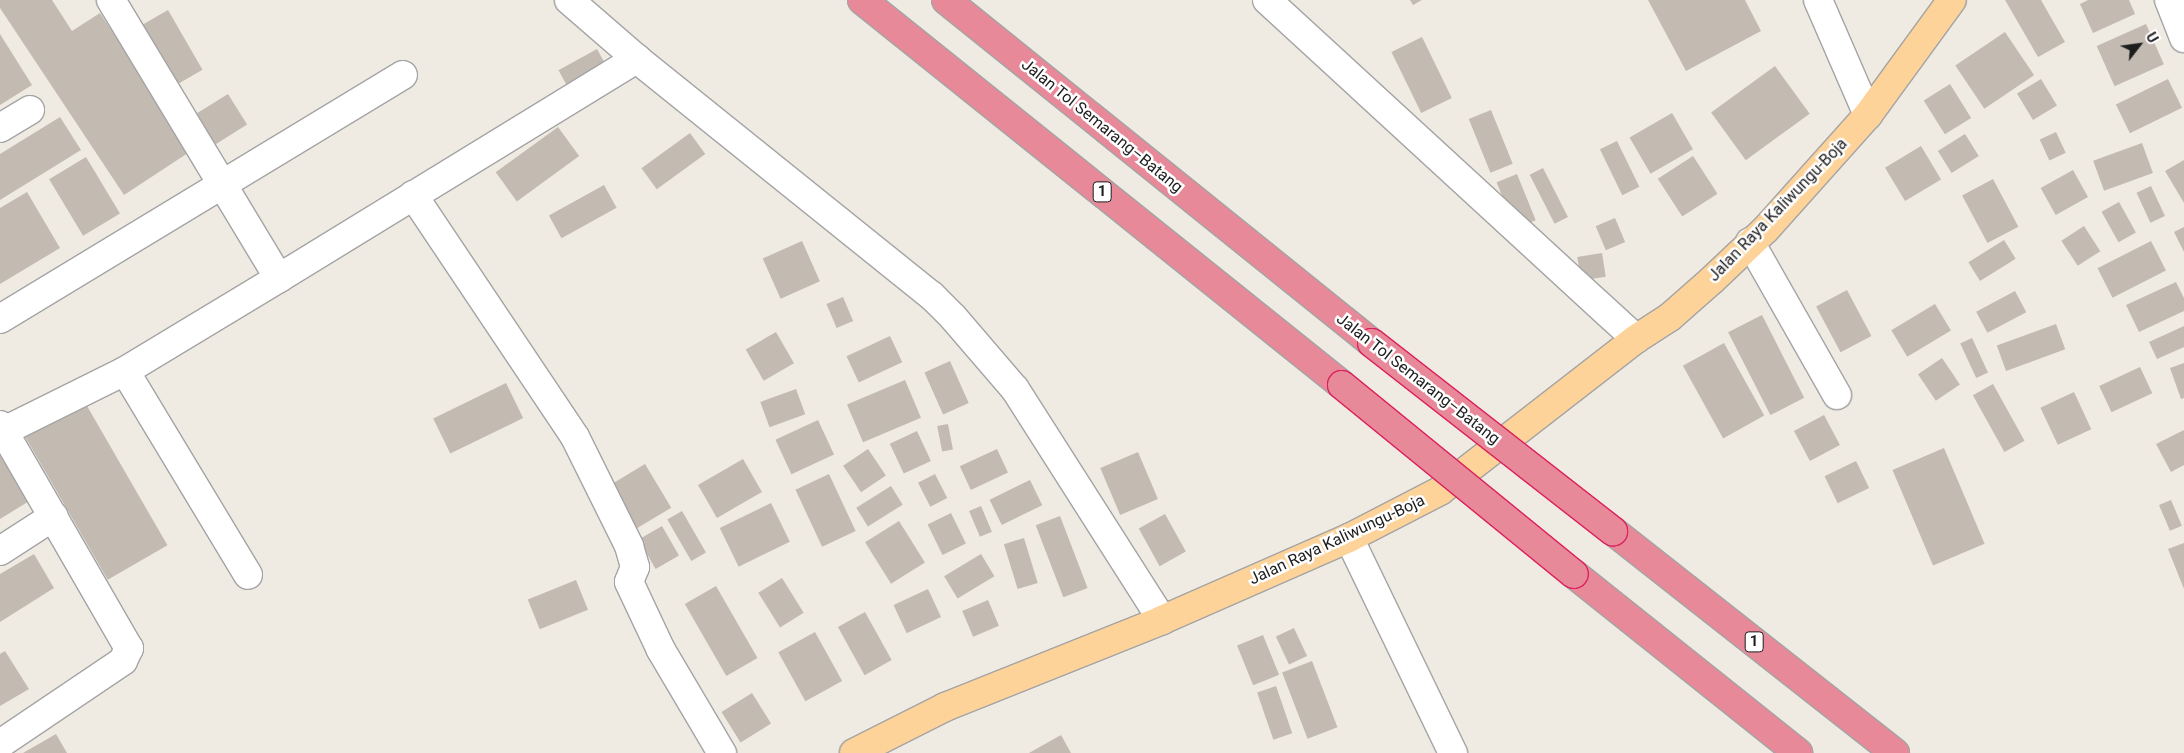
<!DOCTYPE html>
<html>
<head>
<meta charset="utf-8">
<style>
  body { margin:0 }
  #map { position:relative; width:2184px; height:753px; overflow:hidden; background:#efebe3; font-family:Roboto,sans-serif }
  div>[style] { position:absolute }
  .building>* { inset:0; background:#c3bab2; transform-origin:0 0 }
  .roads { filter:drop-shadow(1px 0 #a4a4a4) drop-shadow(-1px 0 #a4a4a4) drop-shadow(0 1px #a4a4a4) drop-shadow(0 -1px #a4a4a4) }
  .minor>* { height:28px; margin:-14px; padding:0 14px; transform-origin:14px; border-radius:14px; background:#fff }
  .major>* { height:28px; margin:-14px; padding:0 14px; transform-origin:14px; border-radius:14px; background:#fdd399 }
  .highway>* { height:28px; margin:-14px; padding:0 14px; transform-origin:14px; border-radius:14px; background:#e88999 }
  .bridges { filter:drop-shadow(1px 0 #db215e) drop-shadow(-1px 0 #db215e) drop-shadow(0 1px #db215e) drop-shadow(0 -1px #db215e) }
  .highway-bridge>* { height:28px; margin:-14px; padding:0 14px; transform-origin:14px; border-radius:14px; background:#e88999 }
  span { translate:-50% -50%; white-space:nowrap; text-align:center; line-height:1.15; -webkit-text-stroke:5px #fff; paint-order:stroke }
  .shield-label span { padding:1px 4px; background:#fff; border:1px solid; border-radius:4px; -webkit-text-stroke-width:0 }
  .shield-label { font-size:15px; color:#1d1d1d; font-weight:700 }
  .street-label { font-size:16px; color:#1d1d1d }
  .north { position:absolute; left:2114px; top:20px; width:50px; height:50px; -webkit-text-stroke:4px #fff; paint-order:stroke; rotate:60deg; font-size:14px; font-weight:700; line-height:20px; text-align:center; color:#1d1d1d }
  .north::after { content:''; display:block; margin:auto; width:18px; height:22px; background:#1d1d1d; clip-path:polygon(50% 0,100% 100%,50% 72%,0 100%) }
</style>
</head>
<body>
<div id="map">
  <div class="building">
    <div style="clip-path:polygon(0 0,52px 0,72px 31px,100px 13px,191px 151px,124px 195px,0 8px)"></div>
    <div style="clip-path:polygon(1410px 0,1422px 0,1413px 5px)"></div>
    <div style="clip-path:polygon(1648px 0,1745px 0,1761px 31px,1686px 71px)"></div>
    <div style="clip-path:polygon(2005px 0,2041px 0,2065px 42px,2038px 57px)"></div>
    <div style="clip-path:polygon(2088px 0,2129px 0,2135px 14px,2093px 33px,2080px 4px)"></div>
    <div style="left:168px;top:10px;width:69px;height:30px;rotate:60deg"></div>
    <div style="left:2146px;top:24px;width:44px;height:54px;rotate:66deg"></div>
    <div style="left:2005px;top:32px;width:52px;height:60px;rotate:56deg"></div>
    <div style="clip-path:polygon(0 34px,32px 85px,0 105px)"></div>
    <div style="left:1422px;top:37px;width:68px;height:34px;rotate:64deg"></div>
    <div style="left:597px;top:49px;width:25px;height:44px;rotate:61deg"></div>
    <div style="left:1775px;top:66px;width:59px;height:79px;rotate:54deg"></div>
    <div style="left:2041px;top:79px;width:31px;height:28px;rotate:59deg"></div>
    <div style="left:2168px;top:79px;width:32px;height:58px;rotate:64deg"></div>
    <div style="left:1950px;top:84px;width:40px;height:31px;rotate:58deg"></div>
    <div style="left:228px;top:94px;width:36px;height:37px;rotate:58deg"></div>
    <div style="left:1491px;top:110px;width:58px;height:24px;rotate:68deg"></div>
    <div style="left:1672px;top:113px;width:42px;height:49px;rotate:60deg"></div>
    <div style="clip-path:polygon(60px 117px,81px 150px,0 200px,0 154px)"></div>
    <div style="left:558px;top:127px;width:36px;height:77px;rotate:54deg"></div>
    <div style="left:2056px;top:132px;width:23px;height:18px;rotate:65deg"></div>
    <div style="left:690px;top:133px;width:26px;height:60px;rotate:54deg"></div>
    <div style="left:1965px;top:134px;width:26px;height:32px;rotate:58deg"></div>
    <div style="left:1617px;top:141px;width:51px;height:19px;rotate:64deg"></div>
    <div style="left:2142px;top:143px;width:32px;height:52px;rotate:70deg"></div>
    <div style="left:1921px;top:146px;width:39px;height:42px;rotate:59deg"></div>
    <div style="left:1693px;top:156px;width:45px;height:42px;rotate:57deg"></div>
    <div style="left:86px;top:157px;width:66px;height:43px;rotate:59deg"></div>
    <div style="clip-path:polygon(2184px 160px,2184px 203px,2165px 171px)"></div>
    <div style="left:1543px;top:168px;width:55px;height:15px;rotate:63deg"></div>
    <div style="left:2073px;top:170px;width:31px;height:37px;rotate:61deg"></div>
    <div style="left:1517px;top:174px;width:50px;height:22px;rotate:68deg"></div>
    <div style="left:1993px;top:179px;width:54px;height:35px;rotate:62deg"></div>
    <div style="left:604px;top:185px;width:26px;height:63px;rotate:61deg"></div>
    <div style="left:2151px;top:186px;width:33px;height:16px;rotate:65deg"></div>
    <div style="clip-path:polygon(27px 192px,60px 248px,0 284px,0 208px)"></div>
    <div style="left:2119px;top:202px;width:35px;height:20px;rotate:61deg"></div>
    <div style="left:1615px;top:218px;width:26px;height:21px;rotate:67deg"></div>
    <div style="left:2084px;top:226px;width:30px;height:27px;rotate:57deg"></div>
    <div style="clip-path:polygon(2184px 227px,2184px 252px,2174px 232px)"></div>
    <div style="left:2004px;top:240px;width:22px;height:42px;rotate:58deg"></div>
    <div style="left:802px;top:241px;width:44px;height:43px;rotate:66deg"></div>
    <div style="left:2151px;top:241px;width:33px;height:60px;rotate:63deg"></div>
    <div style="left:1602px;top:253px;width:24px;height:25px;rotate:81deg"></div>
    <div style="clip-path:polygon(2176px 282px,2184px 298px,2184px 311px,2139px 332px,2126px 305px)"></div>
    <div style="left:1847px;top:290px;width:52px;height:35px;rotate:62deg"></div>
    <div style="left:2015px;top:291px;width:24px;height:44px;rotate:62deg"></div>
    <div style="left:843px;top:297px;width:26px;height:18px;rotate:67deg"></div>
    <div style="left:1935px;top:304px;width:31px;height:51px;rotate:59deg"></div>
    <div style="left:1762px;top:315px;width:93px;height:38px;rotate:63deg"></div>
    <div style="left:2056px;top:324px;width:27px;height:63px;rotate:70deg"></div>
    <div style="clip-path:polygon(2184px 326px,2184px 347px,2157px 359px,2149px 342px)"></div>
    <div style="left:776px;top:332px;width:36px;height:35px;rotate:60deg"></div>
    <div style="left:890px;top:336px;width:29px;height:48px;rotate:65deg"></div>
    <div style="left:1972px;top:338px;width:38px;height:13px;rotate:65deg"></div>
    <div style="left:1724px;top:343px;width:83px;height:47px;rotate:61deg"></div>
    <div style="left:1942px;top:358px;width:32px;height:29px;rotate:56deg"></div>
    <div style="left:950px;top:361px;width:46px;height:28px;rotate:66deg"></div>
    <div style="clip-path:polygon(2184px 363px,2184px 398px,2181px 399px,2170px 368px)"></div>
    <div style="left:2140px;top:367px;width:29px;height:45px;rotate:65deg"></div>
    <div style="left:905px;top:380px;width:41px;height:63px;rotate:67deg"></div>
    <div style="left:506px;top:383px;width:39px;height:81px;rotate:64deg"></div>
    <div style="left:1993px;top:384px;width:65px;height:23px;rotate:61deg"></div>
    <div style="left:796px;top:389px;width:27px;height:38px;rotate:70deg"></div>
    <div style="left:2074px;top:392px;width:41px;height:37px;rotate:65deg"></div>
    <div style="left:83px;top:399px;width:169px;height:69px;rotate:60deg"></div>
    <div style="left:1824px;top:415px;width:34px;height:34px;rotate:62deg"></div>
    <div style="left:818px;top:420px;width:38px;height:47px;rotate:65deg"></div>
    <div style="left:948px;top:424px;width:26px;height:11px;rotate:79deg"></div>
    <div style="clip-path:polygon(2184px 430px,2184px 465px,2171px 472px,2156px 444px)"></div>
    <div style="left:917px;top:431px;width:33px;height:30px;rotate:65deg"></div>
    <div style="left:1944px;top:448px;width:104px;height:56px;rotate:67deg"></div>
    <div style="left:868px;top:449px;width:32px;height:30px;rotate:56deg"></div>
    <div style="left:997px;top:449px;width:26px;height:41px;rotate:65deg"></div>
    <div style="clip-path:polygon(0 450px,31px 500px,0 519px)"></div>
    <div style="left:1138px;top:452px;width:51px;height:41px;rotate:67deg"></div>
    <div style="left:743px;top:459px;width:38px;height:52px;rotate:60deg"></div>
    <div style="left:1856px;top:461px;width:30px;height:35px;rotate:64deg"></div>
    <div style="left:645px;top:464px;width:51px;height:43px;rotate:59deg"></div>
    <div style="left:829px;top:474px;width:63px;height:37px;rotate:65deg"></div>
    <div style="left:935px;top:474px;width:27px;height:19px;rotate:63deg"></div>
    <div style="left:1030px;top:480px;width:28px;height:45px;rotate:64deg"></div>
    <div style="left:891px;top:486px;width:22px;height:41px;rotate:58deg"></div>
    <div style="left:2171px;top:500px;width:28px;height:13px;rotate:67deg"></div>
    <div style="left:771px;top:503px;width:43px;height:57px;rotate:64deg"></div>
    <div style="left:981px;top:506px;width:28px;height:13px;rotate:67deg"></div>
    <div style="left:682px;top:511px;width:48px;height:17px;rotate:60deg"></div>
    <div style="left:951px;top:513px;width:34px;height:26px;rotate:64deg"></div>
    <div style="left:1165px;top:514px;width:43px;height:30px;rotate:61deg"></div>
    <div style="left:1060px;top:516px;width:77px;height:26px;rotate:69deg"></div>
    <div style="left:899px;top:521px;width:49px;height:40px;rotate:58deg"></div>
    <div style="left:662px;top:526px;width:34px;height:27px;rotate:60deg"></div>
    <div style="left:1024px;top:538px;width:47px;height:21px;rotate:73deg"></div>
    <div style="clip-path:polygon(2184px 543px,2184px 589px,2168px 549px)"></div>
    <div style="clip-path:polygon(34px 554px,54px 588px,0 622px,0 574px)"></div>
    <div style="left:981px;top:554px;width:26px;height:43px;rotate:59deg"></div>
    <div style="left:782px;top:578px;width:41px;height:28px;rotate:58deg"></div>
    <div style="left:576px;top:580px;width:32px;height:52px;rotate:68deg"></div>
    <div style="left:716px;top:586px;width:83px;height:36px;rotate:60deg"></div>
    <div style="left:928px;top:589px;width:31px;height:38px;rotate:65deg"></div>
    <div style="left:988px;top:600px;width:28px;height:28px;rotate:67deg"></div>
    <div style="left:865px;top:612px;width:55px;height:31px;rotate:61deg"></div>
    <div style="left:1294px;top:628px;width:31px;height:20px;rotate:65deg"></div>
    <div style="left:815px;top:632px;width:56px;height:42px;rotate:61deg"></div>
    <div style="left:1263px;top:635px;width:43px;height:28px;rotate:68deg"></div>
    <div style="clip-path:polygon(5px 651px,29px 689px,0 706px,0 654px)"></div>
    <div style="left:1312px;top:661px;width:71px;height:32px;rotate:69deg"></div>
    <div style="left:1276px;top:686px;width:50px;height:20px;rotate:71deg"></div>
    <div style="left:752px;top:693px;width:36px;height:36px;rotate:58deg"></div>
    <div style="clip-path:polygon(56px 734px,67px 753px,23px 753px)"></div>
    <div style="clip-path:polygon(1061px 735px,1071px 753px,1029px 753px)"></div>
  </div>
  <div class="roads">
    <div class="minor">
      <div style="left:111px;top:0;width:325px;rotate:58.9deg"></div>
      <div style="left:279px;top:278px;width:420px;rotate:-31.5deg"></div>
      <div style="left:569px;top:0;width:90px;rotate:40.9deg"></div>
      <div style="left:637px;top:59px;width:377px;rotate:38.8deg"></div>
      <div style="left:931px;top:295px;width:31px;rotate:45deg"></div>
      <div style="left:953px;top:317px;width:95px;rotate:49.3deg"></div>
      <div style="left:1015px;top:389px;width:274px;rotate:57.5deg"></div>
      <div style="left:1267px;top:0;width:501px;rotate:42.57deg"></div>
      <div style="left:1818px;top:0;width:125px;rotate:66.5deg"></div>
      <div style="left:2169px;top:0;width:41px;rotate:68.5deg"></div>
      <div style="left:0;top:128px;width:35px;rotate:-31deg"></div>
      <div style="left:413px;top:195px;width:291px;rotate:56.2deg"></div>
      <div style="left:575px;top:437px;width:122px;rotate:63.6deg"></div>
      <div style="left:629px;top:546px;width:22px;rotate:74deg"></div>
      <div style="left:635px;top:567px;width:16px;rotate:112deg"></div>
      <div style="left:629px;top:582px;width:75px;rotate:64.8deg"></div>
      <div style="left:661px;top:650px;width:120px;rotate:59.4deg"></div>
      <div style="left:1750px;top:242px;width:176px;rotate:60.4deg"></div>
      <div style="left:0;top:319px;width:471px;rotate:-31.2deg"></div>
      <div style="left:125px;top:371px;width:238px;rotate:58.9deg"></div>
      <div style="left:0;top:425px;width:258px;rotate:60deg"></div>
      <div style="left:129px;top:648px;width:14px;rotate:115deg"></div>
      <div style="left:123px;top:661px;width:148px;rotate:146deg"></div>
      <div style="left:4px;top:431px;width:135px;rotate:-26.4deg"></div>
      <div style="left:125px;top:371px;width:180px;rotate:-31.1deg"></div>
      <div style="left:1349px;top:538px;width:239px;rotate:64.2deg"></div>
      <div style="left:0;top:551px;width:64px;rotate:-32.9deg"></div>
    </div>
    <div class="major">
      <div style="left:854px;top:753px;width:102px;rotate:-26.8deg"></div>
      <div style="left:945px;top:707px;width:234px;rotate:-21.8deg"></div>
      <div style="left:1162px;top:620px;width:204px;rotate:-23.7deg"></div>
      <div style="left:1349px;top:538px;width:102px;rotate:-27.3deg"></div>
      <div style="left:1440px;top:491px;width:248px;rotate:-37.8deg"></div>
      <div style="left:1636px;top:339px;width:40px;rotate:-32.9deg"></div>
      <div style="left:1670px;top:317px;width:56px;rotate:-41.4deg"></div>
      <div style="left:1712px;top:280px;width:74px;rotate:-43.4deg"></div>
      <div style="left:1766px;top:229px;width:153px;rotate:-48.2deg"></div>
      <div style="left:1868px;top:115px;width:142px;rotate:-53.9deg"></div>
    </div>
    <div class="highway">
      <div style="left:862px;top:0;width:615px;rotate:38.73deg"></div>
      <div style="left:946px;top:0;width:547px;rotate:38.84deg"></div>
      <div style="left:1613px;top:531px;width:359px;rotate:38.2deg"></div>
      <div style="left:1574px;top:574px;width:287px;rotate:38.6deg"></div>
    </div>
  </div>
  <div class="bridges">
    <div class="highway-bridge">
      <div style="left:1372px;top:343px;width:306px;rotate:38deg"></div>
      <div style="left:1342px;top:385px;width:299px;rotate:39.2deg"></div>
    </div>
  </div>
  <div class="shield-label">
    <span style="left:1102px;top:192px">1</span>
    <span style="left:1754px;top:642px">1</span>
  </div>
  <div class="street-label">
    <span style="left:1102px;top:126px;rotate:39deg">Jalan Tol Semarang–Batang</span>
    <span style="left:1778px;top:210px;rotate:-46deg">Jalan Raya Kaliwungu-Boja</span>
    <span style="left:1418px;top:379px;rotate:38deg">Jalan Tol Semarang–Batang</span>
    <span style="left:1337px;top:540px;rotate:-25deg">Jalan Raya Kaliwungu-Boja</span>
  </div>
  <div class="north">U</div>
</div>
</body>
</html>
